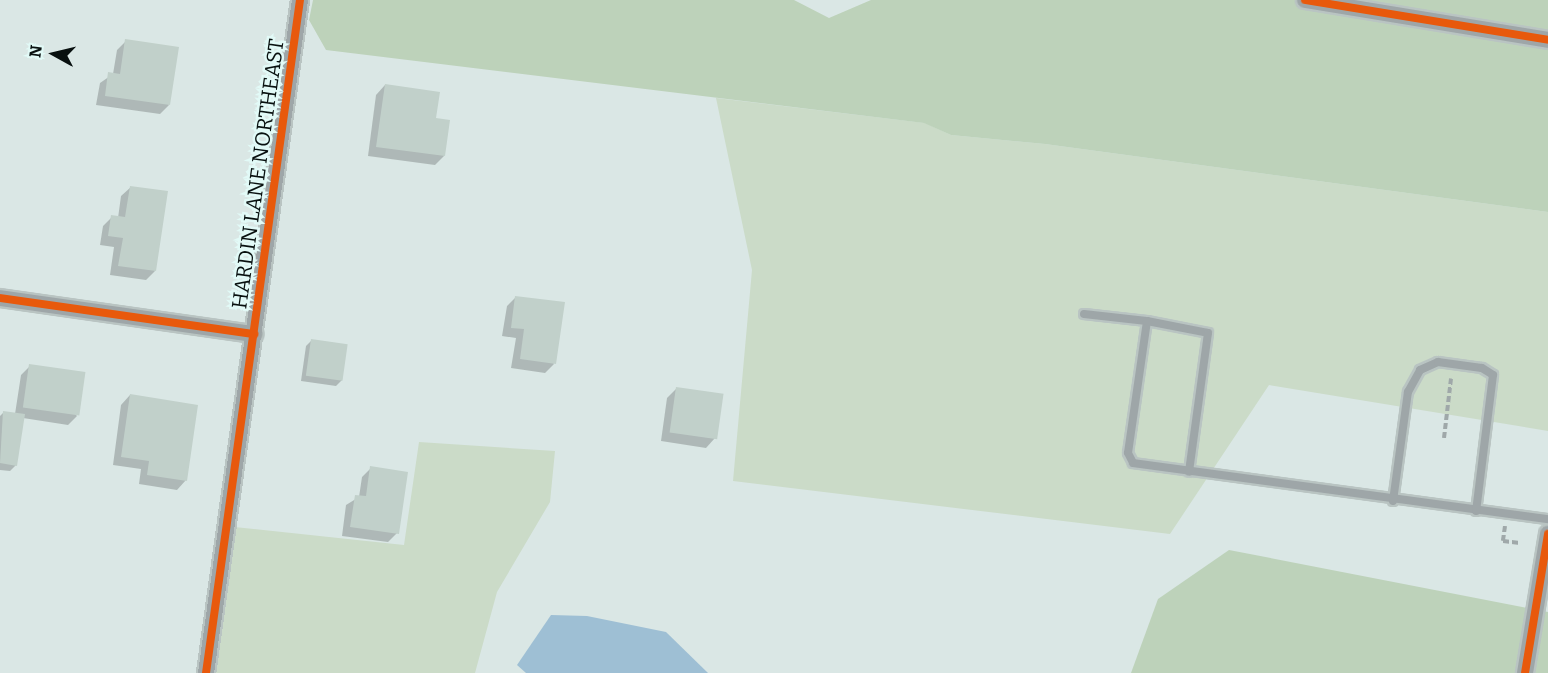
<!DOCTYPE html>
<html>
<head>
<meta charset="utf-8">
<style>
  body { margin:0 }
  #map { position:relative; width:1548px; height:673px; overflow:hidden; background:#dae7e5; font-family:Bitter,serif }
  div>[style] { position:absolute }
  .green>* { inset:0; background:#cbdbc8 }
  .forest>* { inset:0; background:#bdd2ba }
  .water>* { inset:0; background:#9ebfd4 }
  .shadow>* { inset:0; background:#0003 }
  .building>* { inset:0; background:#c1d0ca; transform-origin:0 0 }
  .path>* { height:4px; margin-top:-2px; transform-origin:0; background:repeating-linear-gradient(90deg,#9fa8a9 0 6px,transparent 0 9px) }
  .roads { filter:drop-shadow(2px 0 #b9c4c2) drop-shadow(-2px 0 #b9c4c2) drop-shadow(0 2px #b9c4c2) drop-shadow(0 -2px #b9c4c2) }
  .service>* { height:8px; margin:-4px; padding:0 4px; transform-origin:4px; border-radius:4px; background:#9ea6a8 }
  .minor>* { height:16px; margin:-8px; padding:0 8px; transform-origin:8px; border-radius:8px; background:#9ea6a8 }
  .cycleway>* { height:8px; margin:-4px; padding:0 4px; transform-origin:4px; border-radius:4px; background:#e8590c }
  span { translate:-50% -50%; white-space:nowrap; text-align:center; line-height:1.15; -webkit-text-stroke:5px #e2faf7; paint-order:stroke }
  .street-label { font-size:21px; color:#08100f }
  .north { position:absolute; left:24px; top:24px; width:60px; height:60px; -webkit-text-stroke:4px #e2faf7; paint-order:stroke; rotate:278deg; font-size:16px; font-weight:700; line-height:24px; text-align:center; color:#08100f }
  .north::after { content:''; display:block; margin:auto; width:21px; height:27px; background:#08100f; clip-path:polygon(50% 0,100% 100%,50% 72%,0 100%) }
</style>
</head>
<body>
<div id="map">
  <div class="green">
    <div style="clip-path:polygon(716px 98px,925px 123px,951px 135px,1045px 144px,1548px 212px,1548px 431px,1269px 385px,1170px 534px,733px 481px,752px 270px)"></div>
    <div style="clip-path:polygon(419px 442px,555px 451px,550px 502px,497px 592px,475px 673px,203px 673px,225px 526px,404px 545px)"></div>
  </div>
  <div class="forest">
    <div style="clip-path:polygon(313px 0,794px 0,829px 18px,871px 0,1548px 0,1548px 212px,1045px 144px,951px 135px,924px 123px,326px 50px,309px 20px)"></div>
    <div style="clip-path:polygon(1229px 550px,1548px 612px,1548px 673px,1131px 673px,1158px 599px)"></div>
  </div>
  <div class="water">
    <div style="clip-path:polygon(551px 615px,587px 616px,666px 632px,708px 673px,526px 673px,517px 665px)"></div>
  </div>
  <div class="shadow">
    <div style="clip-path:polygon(126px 41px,169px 105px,160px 114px,96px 105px,100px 83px,113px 74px,117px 50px)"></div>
    <div style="clip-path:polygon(385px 85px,434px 119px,444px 156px,435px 165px,368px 156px,376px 95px)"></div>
    <div style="clip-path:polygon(131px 187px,155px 271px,146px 280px,110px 275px,114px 247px,100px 245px,103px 226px,112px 217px,118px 218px,121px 196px)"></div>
    <div style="clip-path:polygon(516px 297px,554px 364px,545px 373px,511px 368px,516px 338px,502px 336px,507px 306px)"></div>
    <div style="clip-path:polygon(312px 340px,342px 380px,336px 386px,301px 381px,306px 346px)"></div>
    <div style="clip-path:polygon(30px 366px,77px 416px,68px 425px,23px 418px,16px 465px,10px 471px,0 470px,0 416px,4px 412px,15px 414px,21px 375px)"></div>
    <div style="clip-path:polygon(676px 389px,715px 438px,706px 448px,661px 441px,667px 398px)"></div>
    <div style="clip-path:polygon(130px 395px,186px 480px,177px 490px,139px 484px,141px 469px,113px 465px,121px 405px)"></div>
    <div style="clip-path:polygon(371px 468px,397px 533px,388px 542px,342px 536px,346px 505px,359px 497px,362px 477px)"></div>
  </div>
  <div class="building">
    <div style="clip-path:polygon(125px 39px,179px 47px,170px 105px,105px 96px,108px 72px,120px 74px)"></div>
    <div style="clip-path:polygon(385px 84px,440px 92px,436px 118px,450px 120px,445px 156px,376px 147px)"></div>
    <div style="clip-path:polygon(130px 186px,168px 191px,156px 271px,118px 266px,123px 238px,108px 236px,111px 215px,125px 217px)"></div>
    <div style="clip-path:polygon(515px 296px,565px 302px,556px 364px,520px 359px,524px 329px,511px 328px)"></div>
    <div style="left:311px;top:339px;width:37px;height:37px;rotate:8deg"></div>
    <div style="left:29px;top:364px;width:57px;height:44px;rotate:8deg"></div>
    <div style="left:676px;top:387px;width:48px;height:46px;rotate:8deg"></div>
    <div style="clip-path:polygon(130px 394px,198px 405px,187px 481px,147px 475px,149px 461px,121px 457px)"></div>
    <div style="clip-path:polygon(3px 411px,25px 414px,17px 466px,0 463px)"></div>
    <div style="clip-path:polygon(370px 466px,408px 472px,399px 534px,350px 527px,355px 495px,366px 496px)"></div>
  </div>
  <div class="path">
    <div style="left:1444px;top:438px;width:60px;rotate:-83.3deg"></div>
    <div style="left:1505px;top:526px;width:15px;rotate:98deg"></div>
    <div style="left:1503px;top:541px;width:17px;rotate:7deg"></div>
  </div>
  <div class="roads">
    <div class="service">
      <div style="left:1084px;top:314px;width:63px;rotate:6.3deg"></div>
      <div style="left:1147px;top:321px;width:133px;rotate:98.2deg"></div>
      <div style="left:1128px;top:453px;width:11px;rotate:63deg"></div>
      <div style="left:1133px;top:463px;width:419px;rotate:7.7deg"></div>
      <div style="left:1147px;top:321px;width:62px;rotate:11.1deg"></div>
      <div style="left:1208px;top:333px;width:140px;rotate:97.8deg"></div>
      <div style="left:1393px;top:501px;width:110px;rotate:-82.2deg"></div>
      <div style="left:1408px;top:392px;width:25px;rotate:-61deg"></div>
      <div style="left:1420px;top:370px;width:20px;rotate:-24deg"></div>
      <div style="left:1438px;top:362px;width:44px;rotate:7.8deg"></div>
      <div style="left:1482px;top:368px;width:13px;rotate:32deg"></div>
      <div style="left:1493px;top:375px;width:137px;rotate:97.1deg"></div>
    </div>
    <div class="minor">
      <div style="left:1305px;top:0;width:246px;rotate:9.3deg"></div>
      <div style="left:0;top:298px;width:257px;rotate:8.1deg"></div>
      <div style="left:206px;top:673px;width:680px;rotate:-82.05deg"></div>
      <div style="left:1525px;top:673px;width:141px;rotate:-80.6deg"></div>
    </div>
  </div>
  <div class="cycleway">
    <div style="left:1305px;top:0;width:246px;rotate:9.3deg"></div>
    <div style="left:0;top:298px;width:257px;rotate:8.1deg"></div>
    <div style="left:206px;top:673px;width:680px;rotate:-82.05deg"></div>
    <div style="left:1525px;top:673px;width:141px;rotate:-80.6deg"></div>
  </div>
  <div class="street-label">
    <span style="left:258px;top:174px;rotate:-82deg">HARDIN LANE NORTHEAST</span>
  </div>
  <div class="north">N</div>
</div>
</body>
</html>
